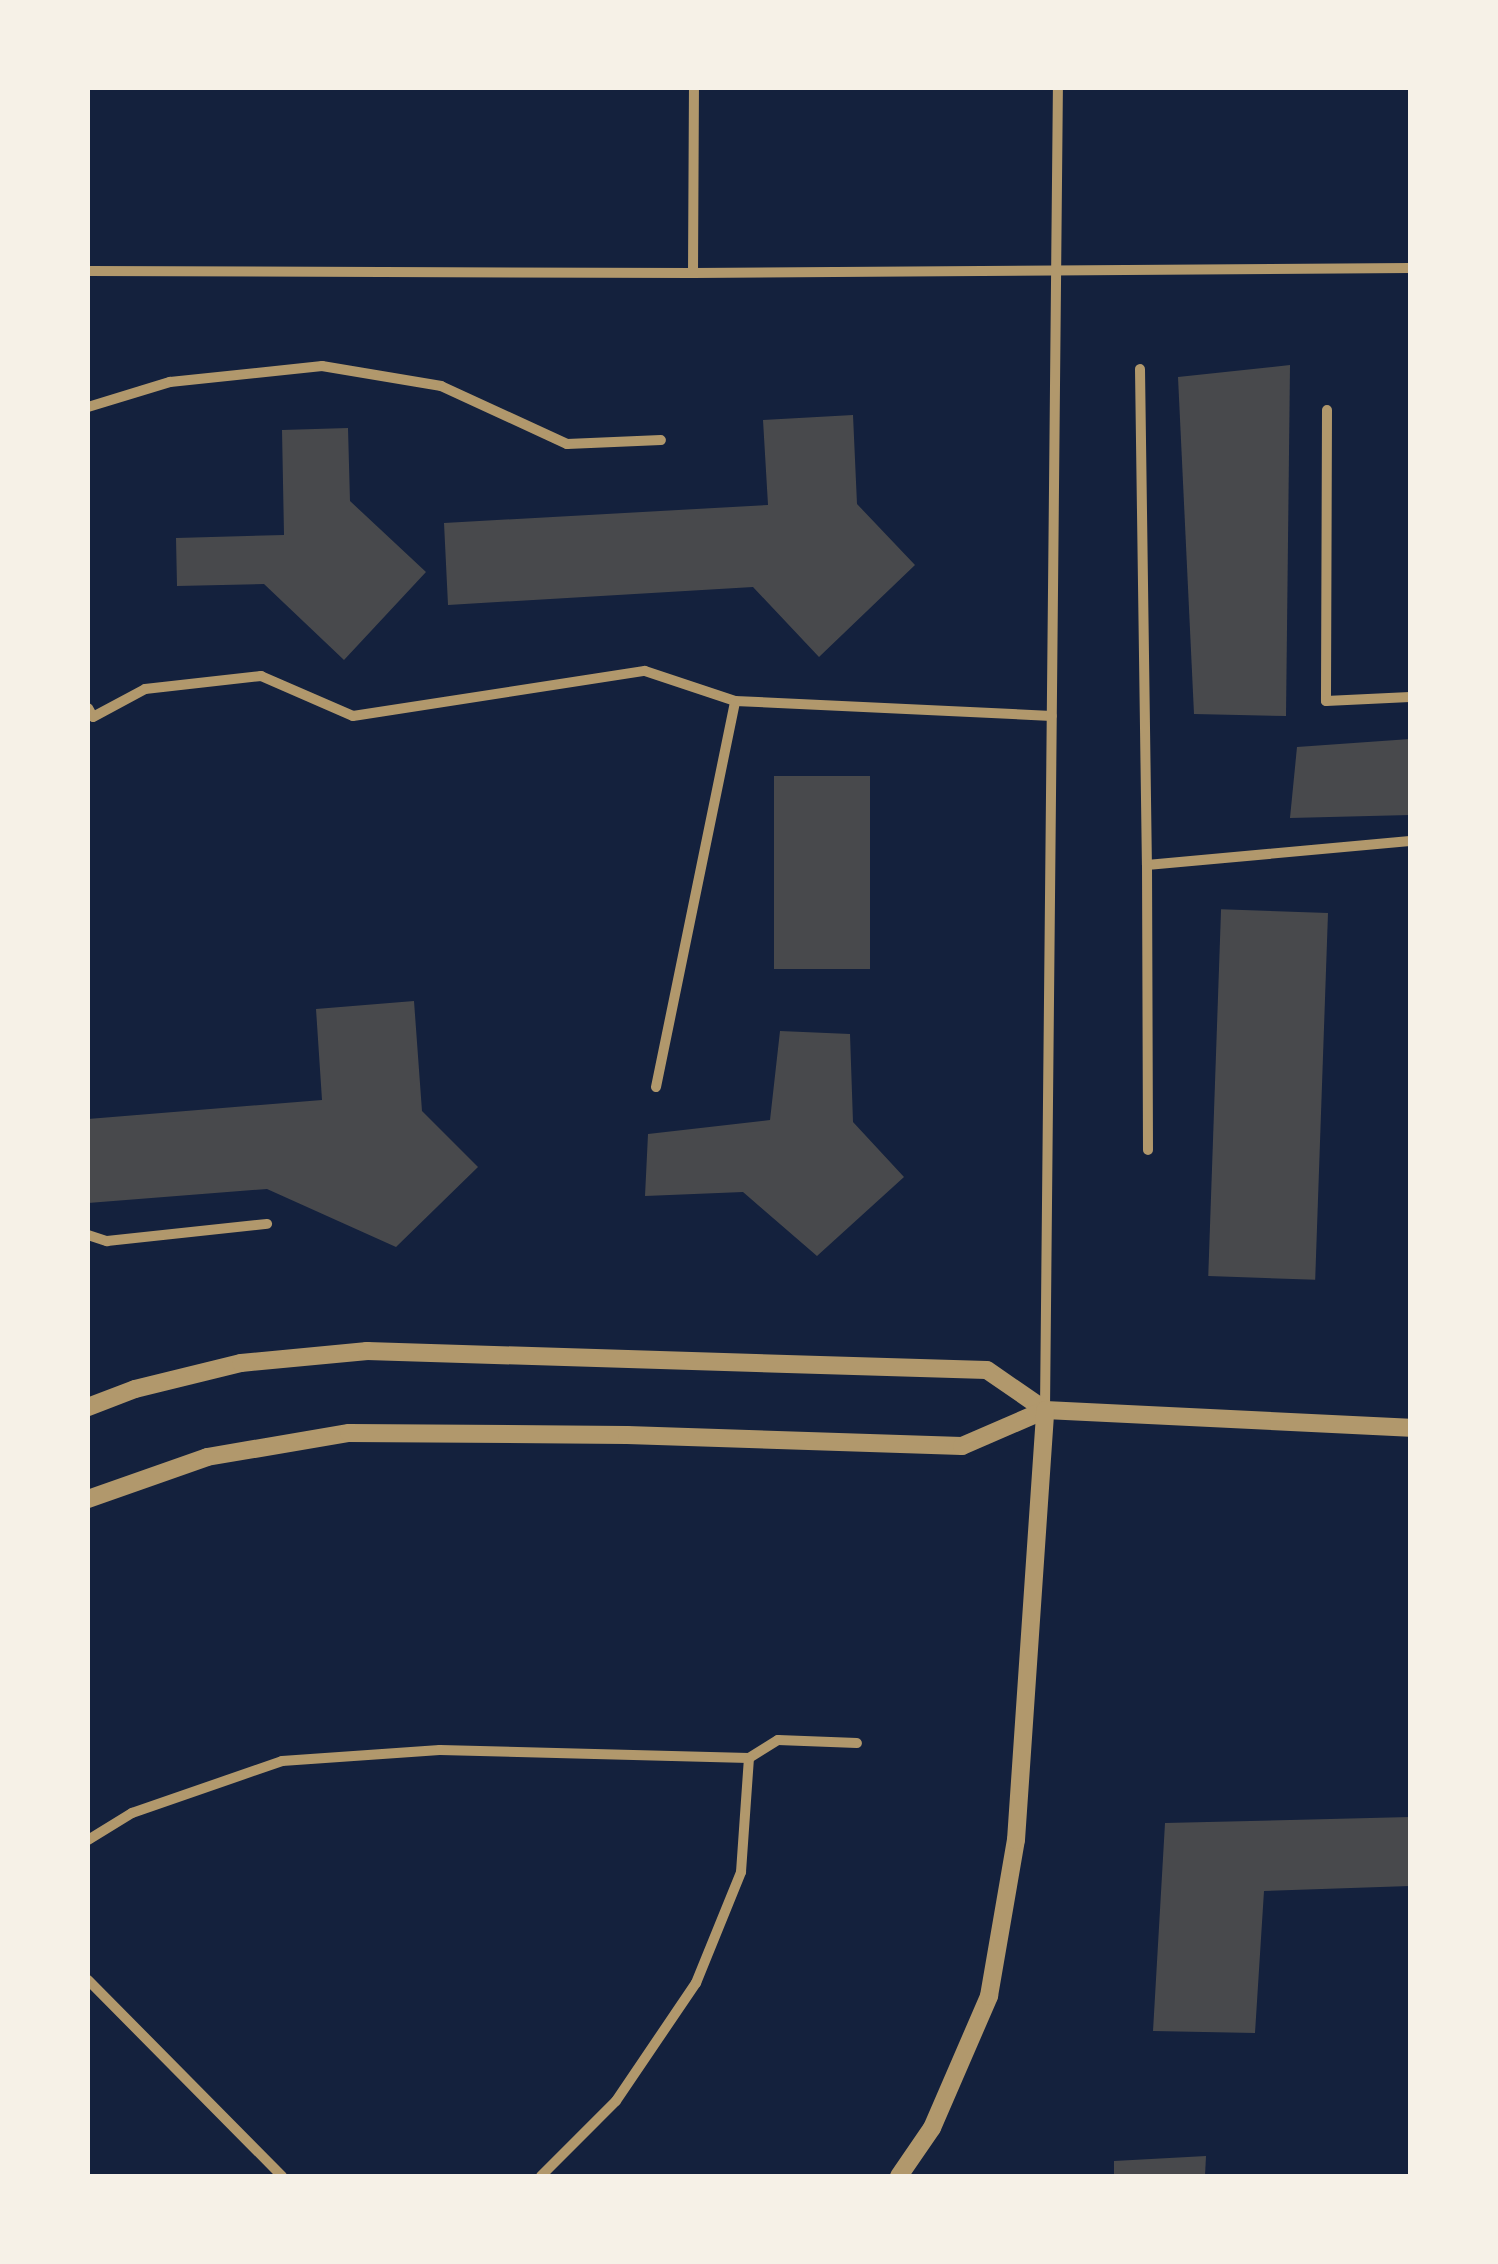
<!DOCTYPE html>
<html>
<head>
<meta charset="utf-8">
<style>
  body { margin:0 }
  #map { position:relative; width:1498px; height:2264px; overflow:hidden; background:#14213d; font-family:Figtree,sans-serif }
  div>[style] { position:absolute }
  .building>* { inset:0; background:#48494c; transform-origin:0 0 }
  .minor>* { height:10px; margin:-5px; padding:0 5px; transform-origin:5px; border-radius:5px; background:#b1986c }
  .tertiary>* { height:18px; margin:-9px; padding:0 9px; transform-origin:9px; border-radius:9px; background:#b1986c }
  span { translate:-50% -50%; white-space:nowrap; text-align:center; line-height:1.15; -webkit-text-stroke:9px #f6f1e7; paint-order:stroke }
  .frame { position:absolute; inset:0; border:90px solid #f6f1e7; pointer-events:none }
</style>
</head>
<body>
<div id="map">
  <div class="building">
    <div style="clip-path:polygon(1290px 365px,1286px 716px,1194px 714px,1178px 377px)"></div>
    <div style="clip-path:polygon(853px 415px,857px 504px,915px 565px,819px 657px,753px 587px,448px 605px,444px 523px,768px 505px,763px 420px)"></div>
    <div style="clip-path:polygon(348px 428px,350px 501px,426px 572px,344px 660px,264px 584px,177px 586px,176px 538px,284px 535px,282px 430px)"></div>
    <div style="clip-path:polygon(1410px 739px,1410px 815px,1290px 818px,1297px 747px)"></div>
    <div style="left:774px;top:776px;width:96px;height:193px"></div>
    <div style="left:1328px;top:913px;width:367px;height:107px;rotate:92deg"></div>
    <div style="clip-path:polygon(414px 1001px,422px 1111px,478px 1167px,396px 1247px,267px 1189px,88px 1203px,88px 1119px,322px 1100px,316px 1009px)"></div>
    <div style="clip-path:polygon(780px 1031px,850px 1034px,853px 1122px,904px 1177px,817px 1256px,743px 1192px,645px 1196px,648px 1134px,770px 1120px)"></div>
    <div style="clip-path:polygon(1410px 1817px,1410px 1886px,1264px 1891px,1255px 2033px,1153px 2031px,1165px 1823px)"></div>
    <div style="clip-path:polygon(1206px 2156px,1205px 2176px,1114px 2176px,1114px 2161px)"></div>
  </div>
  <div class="minor">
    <div style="left:88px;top:271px;width:605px;rotate:0.19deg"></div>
    <div style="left:693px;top:273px;width:717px;rotate:-0.4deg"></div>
    <div style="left:693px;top:273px;width:185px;rotate:-89.7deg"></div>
    <div style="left:1140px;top:369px;width:496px;rotate:89.2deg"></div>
    <div style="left:1147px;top:865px;width:264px;rotate:-5.2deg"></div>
    <div style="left:88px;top:407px;width:86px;rotate:-17deg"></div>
    <div style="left:170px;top:382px;width:153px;rotate:-6deg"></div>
    <div style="left:322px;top:366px;width:121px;rotate:9.5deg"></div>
    <div style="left:441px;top:386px;width:139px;rotate:24.7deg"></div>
    <div style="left:567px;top:444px;width:94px;rotate:-2.4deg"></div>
    <div style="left:1327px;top:410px;width:291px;rotate:90.2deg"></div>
    <div style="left:1326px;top:701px;width:84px;rotate:-2.7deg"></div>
    <div style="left:88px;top:708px;width:10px;rotate:61deg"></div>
    <div style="left:93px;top:717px;width:59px;rotate:-28.3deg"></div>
    <div style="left:145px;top:689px;width:117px;rotate:-6.4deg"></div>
    <div style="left:261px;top:676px;width:100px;rotate:23.5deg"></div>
    <div style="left:353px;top:716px;width:295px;rotate:-8.8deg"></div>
    <div style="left:645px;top:671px;width:95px;rotate:18.4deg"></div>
    <div style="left:1147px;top:865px;width:285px;rotate:89.8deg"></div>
    <div style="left:656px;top:1087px;width:394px;rotate:-78.4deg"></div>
    <div style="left:735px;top:701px;width:317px;rotate:2.7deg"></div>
    <div style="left:88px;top:1235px;width:20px;rotate:18deg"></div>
    <div style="left:107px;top:1241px;width:161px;rotate:-6.1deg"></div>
    <div style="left:1045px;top:1409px;width:1321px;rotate:-89.44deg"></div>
    <div style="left:749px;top:1758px;width:34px;rotate:-32deg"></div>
    <div style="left:778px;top:1740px;width:79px;rotate:2.2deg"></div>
    <div style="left:88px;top:1840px;width:52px;rotate:-31.5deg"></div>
    <div style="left:132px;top:1813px;width:159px;rotate:-19.1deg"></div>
    <div style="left:282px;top:1761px;width:158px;rotate:-4deg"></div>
    <div style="left:440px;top:1750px;width:309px;rotate:1.5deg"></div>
    <div style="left:88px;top:1980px;width:276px;rotate:45.3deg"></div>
    <div style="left:541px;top:2176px;width:106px;rotate:-45deg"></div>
    <div style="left:616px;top:2101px;width:143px;rotate:-55.9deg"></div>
    <div style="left:696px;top:1983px;width:120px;rotate:-67.9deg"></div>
    <div style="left:741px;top:1872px;width:114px;rotate:-86deg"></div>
  </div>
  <div class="tertiary">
    <div style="left:88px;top:1407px;width:50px;rotate:-21deg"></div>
    <div style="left:135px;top:1389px;width:109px;rotate:-13.8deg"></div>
    <div style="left:241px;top:1363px;width:127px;rotate:-5.4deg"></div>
    <div style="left:367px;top:1351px;width:620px;rotate:1.76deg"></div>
    <div style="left:987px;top:1370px;width:70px;rotate:34.6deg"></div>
    <div style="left:88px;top:1499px;width:126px;rotate:-19.4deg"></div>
    <div style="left:207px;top:1457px;width:144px;rotate:-9.6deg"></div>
    <div style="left:349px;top:1433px;width:278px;rotate:0.4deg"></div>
    <div style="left:627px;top:1435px;width:335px;rotate:1.9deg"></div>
    <div style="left:962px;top:1446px;width:90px;rotate:-23.4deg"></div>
    <div style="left:1045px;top:1410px;width:365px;rotate:2.8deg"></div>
    <div style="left:899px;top:2176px;width:58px;rotate:-55.5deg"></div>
    <div style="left:932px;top:2128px;width:144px;rotate:-66.6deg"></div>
    <div style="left:989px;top:1996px;width:158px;rotate:-80.2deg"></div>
    <div style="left:1016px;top:1840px;width:431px;rotate:-86.1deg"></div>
  </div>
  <div class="frame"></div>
</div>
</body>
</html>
